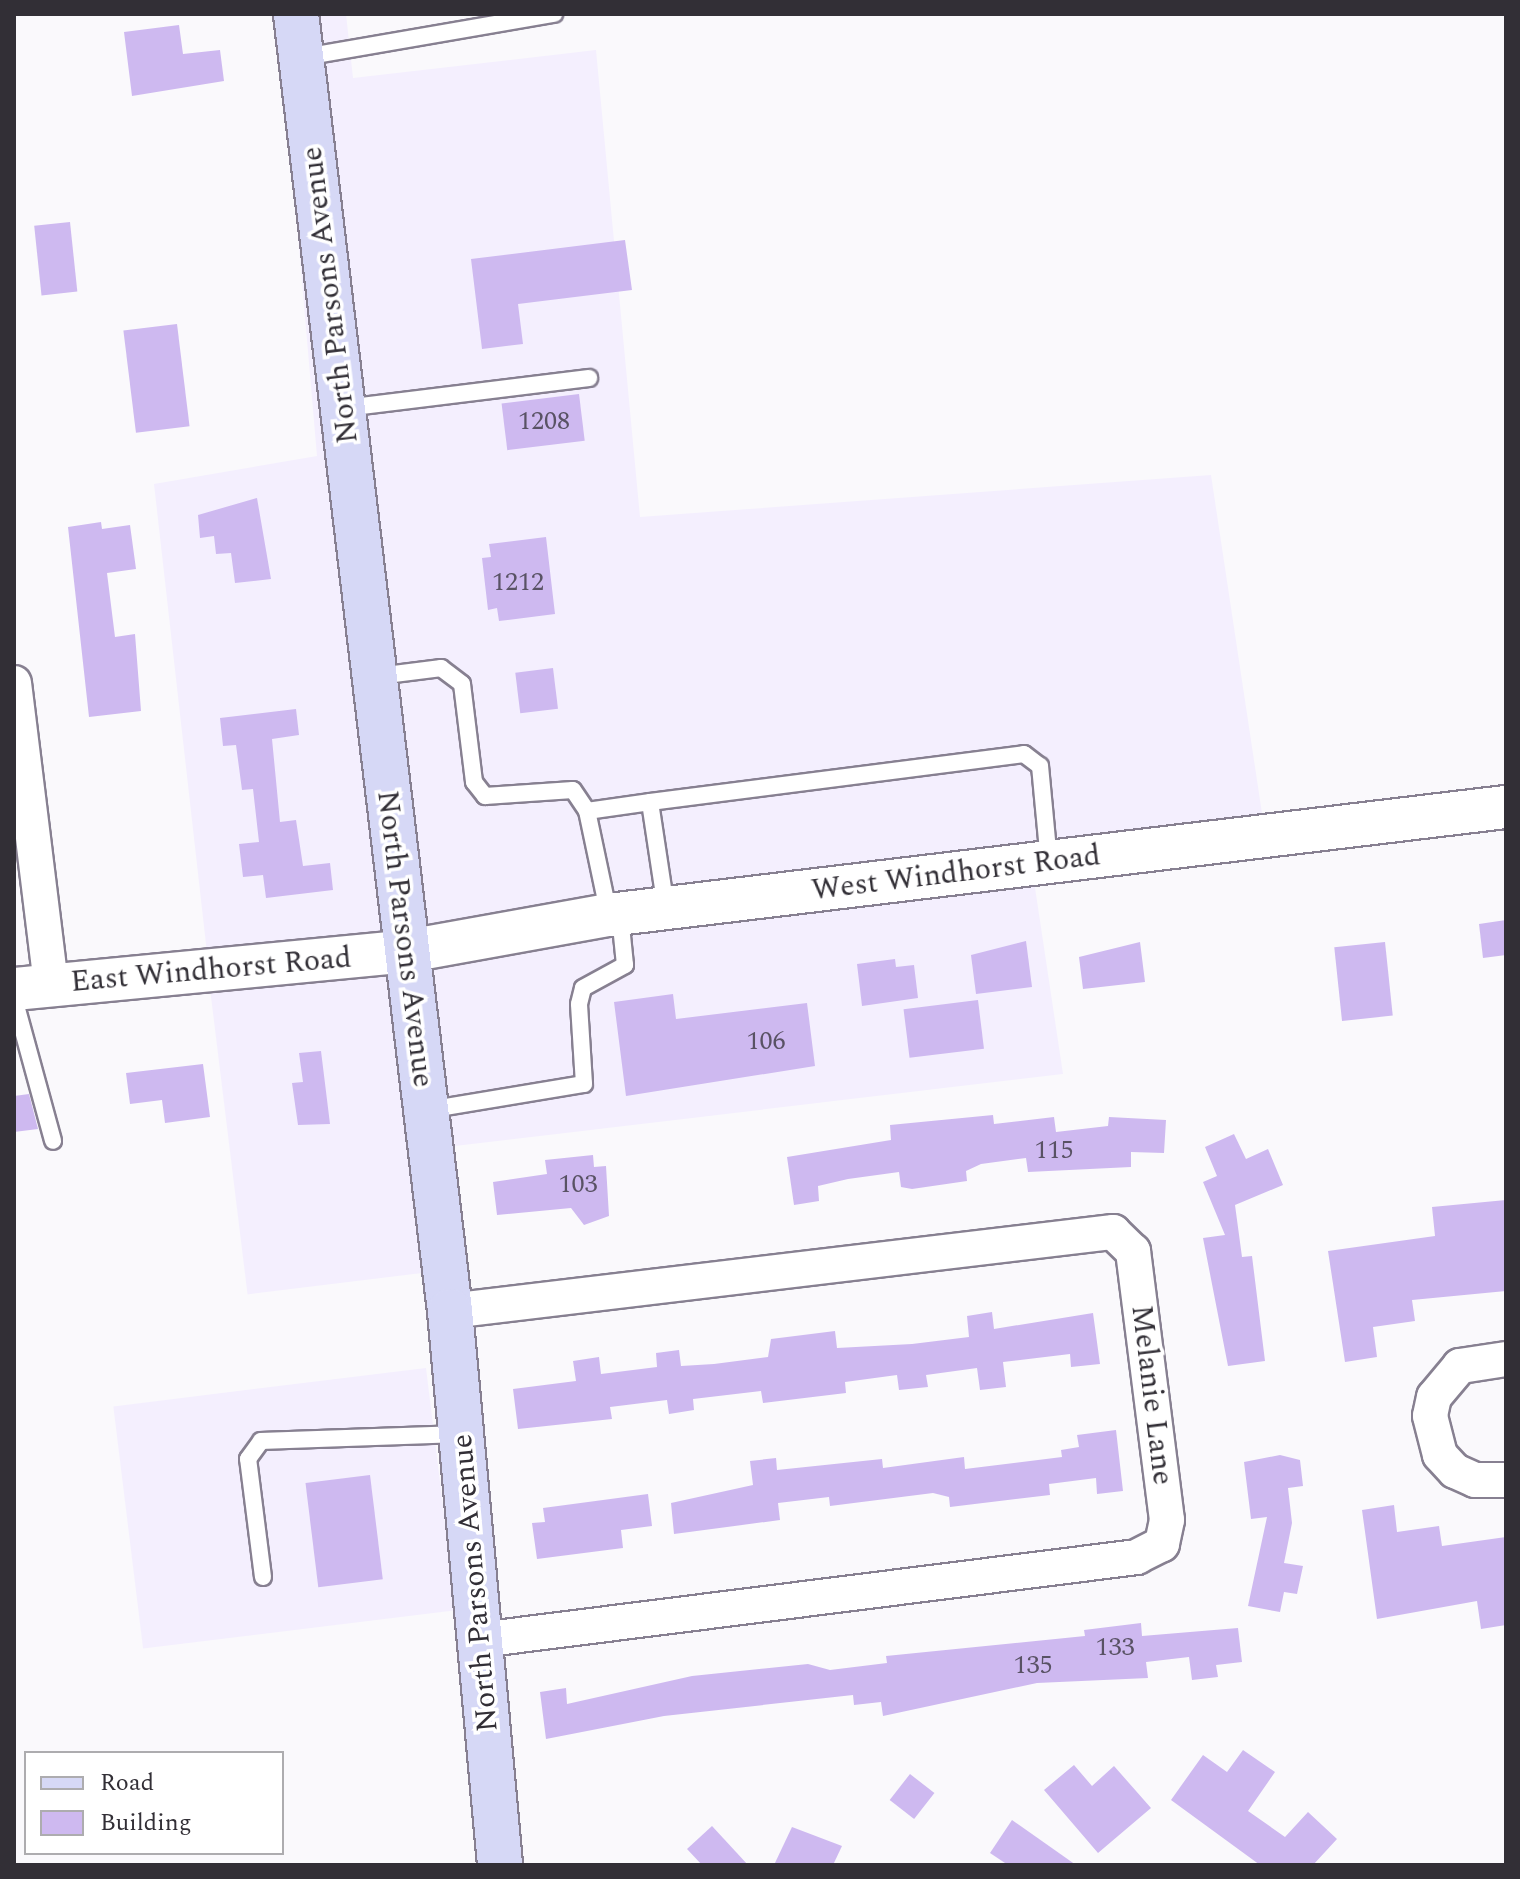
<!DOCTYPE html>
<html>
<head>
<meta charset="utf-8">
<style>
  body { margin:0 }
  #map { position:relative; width:1520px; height:1879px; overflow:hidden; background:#faf9fc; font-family:Spectral,serif }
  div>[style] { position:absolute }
  .built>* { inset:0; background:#f4effe; transform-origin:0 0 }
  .building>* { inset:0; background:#ceb9f0; transform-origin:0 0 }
  .roads { filter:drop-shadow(2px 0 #878091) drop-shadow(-2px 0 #878091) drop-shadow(0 2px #878091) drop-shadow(0 -2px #878091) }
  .service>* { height:16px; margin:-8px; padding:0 8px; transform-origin:8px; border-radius:8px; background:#fff }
  .minor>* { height:34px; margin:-17px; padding:0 17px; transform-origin:17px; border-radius:17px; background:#fff }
  .tertiary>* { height:42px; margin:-21px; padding:0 21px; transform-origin:21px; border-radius:21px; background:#fff }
  .secondary>* { height:44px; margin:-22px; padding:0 22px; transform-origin:22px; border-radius:22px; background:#d6d8f6 }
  span { translate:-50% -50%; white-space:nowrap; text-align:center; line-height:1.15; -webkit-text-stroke:7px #fff; paint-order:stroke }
  .number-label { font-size:26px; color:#595264 }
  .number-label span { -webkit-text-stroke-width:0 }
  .street-label { font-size:30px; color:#322f36 }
  .frame { position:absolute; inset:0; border:16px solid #322f36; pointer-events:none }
  .legend { position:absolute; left:24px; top:1751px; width:260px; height:104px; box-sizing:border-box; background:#fff; border:2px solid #adacaf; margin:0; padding:10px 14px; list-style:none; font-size:24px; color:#322f36 }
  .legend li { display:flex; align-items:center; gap:16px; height:40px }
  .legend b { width:40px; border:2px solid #adacaf }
</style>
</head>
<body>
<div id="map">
  <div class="built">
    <div style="clip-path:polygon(279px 14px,391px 936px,207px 953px,154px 484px,317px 456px)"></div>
    <div style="clip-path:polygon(310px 14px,346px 14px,353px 78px,596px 50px,640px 517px,1211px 475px,1263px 820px,420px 932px)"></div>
    <div style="clip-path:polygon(1034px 881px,1063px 1074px,446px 1147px,424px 965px,612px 932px)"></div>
    <div style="left:395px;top:969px;width:305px;height:186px;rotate:83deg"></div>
    <div style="left:426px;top:1368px;width:244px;height:315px;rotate:83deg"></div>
  </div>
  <div class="building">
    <div style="clip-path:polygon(179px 25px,183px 54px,220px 50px,224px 81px,132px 96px,124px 32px)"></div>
    <div style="left:70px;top:222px;width:70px;height:36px;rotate:84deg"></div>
    <div style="clip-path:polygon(625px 240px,632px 290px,518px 304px,523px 344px,482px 349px,471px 259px)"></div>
    <div style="left:177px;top:324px;width:103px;height:54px;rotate:83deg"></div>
    <div style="left:579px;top:394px;width:47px;height:78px;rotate:83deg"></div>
    <div style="clip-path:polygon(257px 498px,271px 579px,235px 583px,231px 553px,216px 554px,214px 536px,200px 538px,198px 515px)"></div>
    <div style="clip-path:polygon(101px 522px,102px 529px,130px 525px,136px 569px,107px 573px,115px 637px,135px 634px,141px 711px,89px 717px,68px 527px)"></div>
    <div style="clip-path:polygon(546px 537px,555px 614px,499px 621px,497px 608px,488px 610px,482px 558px,491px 557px,489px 544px)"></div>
    <div style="left:553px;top:668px;width:41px;height:38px;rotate:83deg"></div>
    <div style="clip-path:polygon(296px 709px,299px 735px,272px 739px,280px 822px,296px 820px,303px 866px,330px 863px,333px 890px,266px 898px,263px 875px,243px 877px,239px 844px,259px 842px,253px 789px,242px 790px,236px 745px,223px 746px,220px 718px)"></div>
    <div style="clip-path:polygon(1506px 920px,1506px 955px,1483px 958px,1479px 924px)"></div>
    <div style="clip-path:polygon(1026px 941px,1032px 987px,976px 994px,971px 955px)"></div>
    <div style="clip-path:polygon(1140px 942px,1145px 982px,1083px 989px,1079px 957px)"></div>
    <div style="left:1385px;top:942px;width:74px;height:51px;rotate:84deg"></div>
    <div style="clip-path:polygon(895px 959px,896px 967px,914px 965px,918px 998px,862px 1006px,857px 964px)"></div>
    <div style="clip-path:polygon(673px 994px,676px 1019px,807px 1003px,815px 1066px,626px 1096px,614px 1002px)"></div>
    <div style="left:978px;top:1000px;width:49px;height:75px;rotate:83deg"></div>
    <div style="clip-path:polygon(321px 1051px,330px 1124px,298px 1125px,292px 1083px,303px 1082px,299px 1053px)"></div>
    <div style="clip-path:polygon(203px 1064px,210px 1117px,165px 1123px,162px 1100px,130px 1104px,126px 1073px)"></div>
    <div style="clip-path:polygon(29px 1094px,38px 1129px,14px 1132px,14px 1096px)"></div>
    <div style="clip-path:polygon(993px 1115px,994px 1124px,1054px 1117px,1056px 1132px,1108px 1126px,1109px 1117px,1166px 1120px,1164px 1153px,1131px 1152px,1131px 1167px,1028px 1172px,1026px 1158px,981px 1164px,966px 1171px,967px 1181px,912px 1189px,901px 1187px,899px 1172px,848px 1179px,818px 1186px,819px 1201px,794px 1205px,787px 1157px,891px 1140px,890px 1125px)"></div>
    <div style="clip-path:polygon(1234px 1134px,1246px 1159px,1268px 1149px,1283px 1185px,1235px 1205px,1242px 1257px,1252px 1256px,1265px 1361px,1228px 1366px,1203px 1238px,1225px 1235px,1203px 1182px,1217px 1176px,1205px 1147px)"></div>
    <div style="clip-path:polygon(593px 1155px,594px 1167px,606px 1166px,609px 1216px,584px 1225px,571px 1208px,497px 1215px,493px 1182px,547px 1174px,545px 1160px)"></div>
    <div style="clip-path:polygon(1506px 1200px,1506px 1291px,1412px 1300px,1415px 1321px,1373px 1327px,1377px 1357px,1345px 1362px,1328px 1251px,1435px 1236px,1432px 1207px)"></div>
    <div style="clip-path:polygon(992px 1312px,994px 1329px,1093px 1313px,1100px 1364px,1071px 1367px,1070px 1354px,1003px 1362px,1006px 1387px,980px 1390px,977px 1368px,926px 1375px,928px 1387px,899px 1390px,897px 1375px,845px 1382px,846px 1393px,763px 1403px,761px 1391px,693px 1399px,694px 1410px,669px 1414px,667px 1400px,610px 1407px,612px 1419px,518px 1429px,513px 1389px,576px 1381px,573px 1361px,599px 1357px,601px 1374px,657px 1367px,656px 1353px,679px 1350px,681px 1366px,714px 1364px,768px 1357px,771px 1339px,835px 1331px,837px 1348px,912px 1344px,969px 1337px,967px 1316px)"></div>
    <div style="clip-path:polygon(1116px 1430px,1123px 1491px,1097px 1494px,1096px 1478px,1049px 1484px,1050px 1495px,950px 1507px,949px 1497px,933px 1493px,830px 1506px,829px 1497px,778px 1503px,780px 1520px,674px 1534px,671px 1503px,753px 1485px,750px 1461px,776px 1458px,777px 1470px,882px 1459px,883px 1468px,964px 1457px,965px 1469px,1062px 1457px,1061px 1450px,1079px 1447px,1077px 1435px)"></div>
    <div style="clip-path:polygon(1280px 1455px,1300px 1460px,1303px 1486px,1288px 1488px,1292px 1523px,1284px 1563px,1303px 1566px,1297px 1594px,1284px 1592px,1280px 1612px,1248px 1606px,1267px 1517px,1251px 1519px,1244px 1462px)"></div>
    <div style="left:370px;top:1475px;width:105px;height:65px;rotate:83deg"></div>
    <div style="clip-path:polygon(648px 1494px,652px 1526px,621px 1530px,623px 1548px,537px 1559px,532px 1523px,545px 1522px,543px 1508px)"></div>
    <div style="clip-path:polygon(1394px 1505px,1397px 1532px,1439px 1526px,1442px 1546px,1506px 1537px,1506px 1625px,1481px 1629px,1477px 1601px,1377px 1619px,1362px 1510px)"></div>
    <div style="clip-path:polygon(1141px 1623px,1142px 1636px,1238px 1628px,1242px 1662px,1216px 1665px,1218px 1677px,1192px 1680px,1189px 1657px,1146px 1662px,1148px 1678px,1037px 1683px,883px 1716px,881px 1702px,854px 1705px,853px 1695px,664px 1716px,546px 1739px,540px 1692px,566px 1688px,567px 1704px,692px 1676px,808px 1664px,830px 1670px,887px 1663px,886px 1656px,1085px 1636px,1084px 1630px)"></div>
    <div style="clip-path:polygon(1243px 1750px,1275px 1772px,1248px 1811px,1285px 1837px,1308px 1812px,1337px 1839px,1313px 1865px,1260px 1865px,1171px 1800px,1203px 1755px,1227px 1772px)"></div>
    <div style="clip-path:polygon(1074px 1765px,1092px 1786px,1114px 1766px,1151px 1808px,1098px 1853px,1044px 1790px)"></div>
    <div style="left:910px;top:1774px;width:31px;height:33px;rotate:38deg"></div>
    <div style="clip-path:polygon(1012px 1820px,1076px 1865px,1008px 1865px,990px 1853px)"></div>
    <div style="clip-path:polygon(712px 1826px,748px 1865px,702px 1865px,687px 1849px)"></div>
    <div style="clip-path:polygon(792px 1827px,842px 1846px,833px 1865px,774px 1865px)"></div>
  </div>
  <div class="roads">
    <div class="service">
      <div style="left:304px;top:57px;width:254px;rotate:-9.8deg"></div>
      <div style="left:345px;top:408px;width:246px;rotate:-7deg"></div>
      <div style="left:378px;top:676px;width:64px;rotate:-7.2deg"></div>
      <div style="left:441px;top:668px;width:26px;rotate:37deg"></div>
      <div style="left:462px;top:684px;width:99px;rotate:83deg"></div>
      <div style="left:474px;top:782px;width:18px;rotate:52deg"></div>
      <div style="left:485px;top:796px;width:88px;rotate:-3.9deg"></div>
      <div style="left:573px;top:790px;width:25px;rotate:56deg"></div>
      <div style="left:666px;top:908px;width:107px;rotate:-98.6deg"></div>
      <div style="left:650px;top:802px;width:377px;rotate:-7.3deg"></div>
      <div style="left:1024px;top:754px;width:20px;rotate:37deg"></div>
      <div style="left:1040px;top:766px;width:95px;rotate:84.6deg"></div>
      <div style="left:609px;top:915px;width:106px;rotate:-101.9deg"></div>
      <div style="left:587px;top:811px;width:64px;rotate:-8.1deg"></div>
      <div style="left:14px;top:998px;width:148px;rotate:74.7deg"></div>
      <div style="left:427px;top:1110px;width:159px;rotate:-9.4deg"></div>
      <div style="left:584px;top:1084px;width:80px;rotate:-93.6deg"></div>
      <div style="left:579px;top:1004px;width:16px;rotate:-76deg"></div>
      <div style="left:583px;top:988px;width:48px;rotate:-28.7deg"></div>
      <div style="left:625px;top:965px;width:49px;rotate:-95.8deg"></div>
      <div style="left:263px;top:1577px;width:119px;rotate:-97.2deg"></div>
      <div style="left:248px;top:1459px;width:22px;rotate:-54deg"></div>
      <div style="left:261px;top:1441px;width:199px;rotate:-2deg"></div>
    </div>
    <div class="minor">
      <div style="left:14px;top:683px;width:303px;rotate:83deg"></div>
      <div style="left:450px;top:1311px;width:668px;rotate:-6.8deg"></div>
      <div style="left:1113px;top:1232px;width:28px;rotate:44deg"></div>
      <div style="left:1133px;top:1251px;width:271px;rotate:82.8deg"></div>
      <div style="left:1167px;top:1520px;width:25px;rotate:102deg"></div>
      <div style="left:1162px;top:1544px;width:28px;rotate:153deg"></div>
      <div style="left:1137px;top:1557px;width:662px;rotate:172.8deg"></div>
      <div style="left:1506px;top:1359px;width:47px;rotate:171.3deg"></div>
      <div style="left:1460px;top:1366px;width:40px;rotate:130deg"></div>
      <div style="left:1434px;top:1397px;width:19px;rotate:102deg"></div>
      <div style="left:1430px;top:1416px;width:40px;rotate:75.6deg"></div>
      <div style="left:1440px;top:1455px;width:22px;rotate:47deg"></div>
      <div style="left:1455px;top:1471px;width:22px;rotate:24deg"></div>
      <div style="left:1475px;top:1480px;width:31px"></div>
    </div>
    <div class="tertiary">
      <div style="left:14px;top:989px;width:396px;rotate:-5.5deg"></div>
      <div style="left:408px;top:951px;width:204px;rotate:-10.2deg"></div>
      <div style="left:609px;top:915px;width:903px;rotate:-6.87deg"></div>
    </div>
    <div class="secondary">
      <div style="left:296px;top:14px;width:1306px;rotate:83.23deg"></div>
      <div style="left:450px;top:1311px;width:556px;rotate:84.84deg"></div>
    </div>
  </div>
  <div class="number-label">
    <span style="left:544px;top:422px">1208</span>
    <span style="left:518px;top:583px">1212</span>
    <span style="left:766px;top:1042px">106</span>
    <span style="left:1054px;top:1151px">115</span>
    <span style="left:578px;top:1185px">103</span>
    <span style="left:1115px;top:1648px">133</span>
    <span style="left:1033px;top:1666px">135</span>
  </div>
  <div class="street-label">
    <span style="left:330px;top:295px;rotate:-97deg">North Parsons Avenue</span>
    <span style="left:956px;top:873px;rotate:-7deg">West Windhorst Road</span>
    <span style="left:405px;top:939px;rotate:83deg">North Parsons Avenue</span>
    <span style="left:211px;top:970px;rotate:-5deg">East Windhorst Road</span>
    <span style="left:1152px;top:1395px;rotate:83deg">Melanie Lane</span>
    <span style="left:475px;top:1583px;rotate:-95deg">North Parsons Avenue</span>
  </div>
  <div class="frame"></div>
  <ul class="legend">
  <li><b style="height:10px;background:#d6d8f6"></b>Road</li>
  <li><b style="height:22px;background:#ceb9f0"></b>Building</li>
  </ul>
</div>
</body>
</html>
